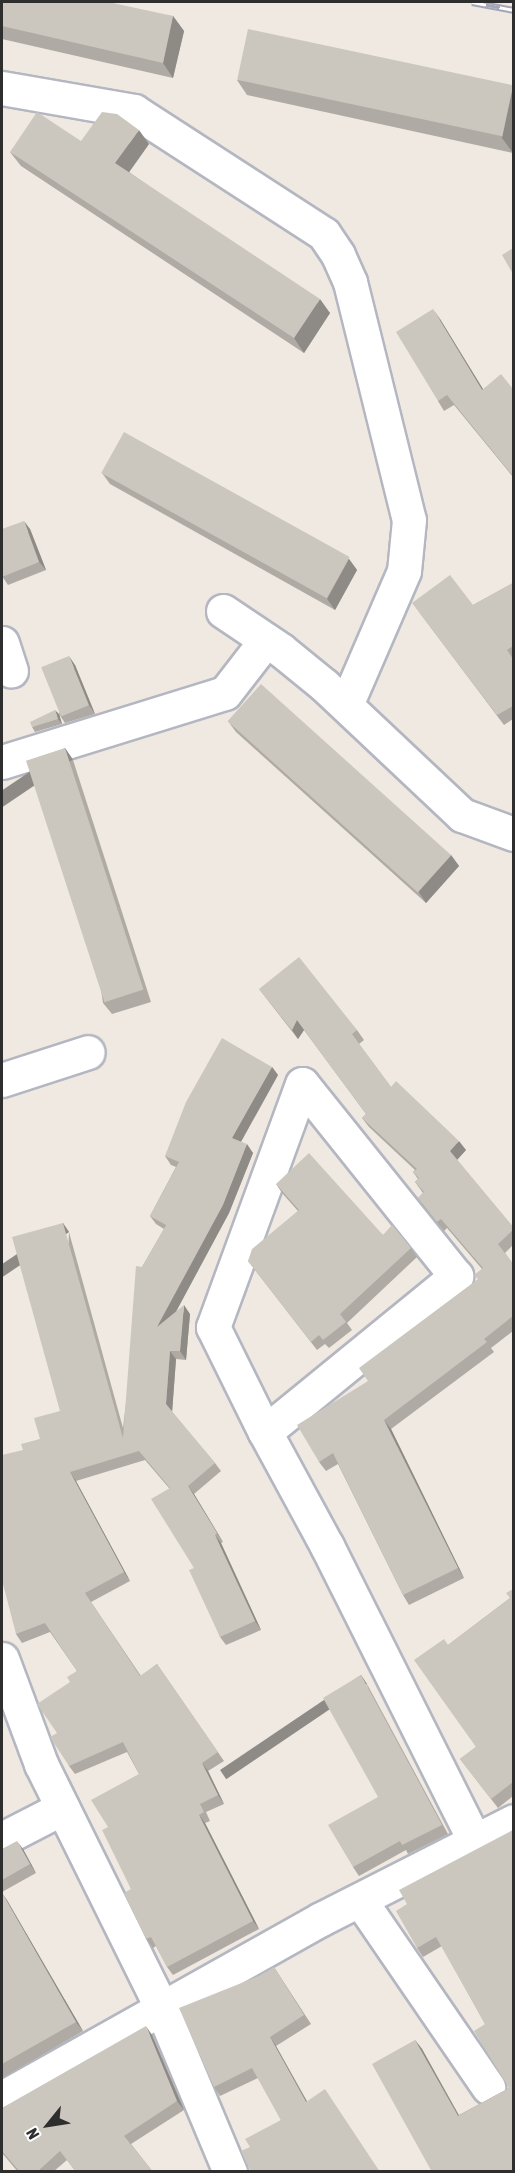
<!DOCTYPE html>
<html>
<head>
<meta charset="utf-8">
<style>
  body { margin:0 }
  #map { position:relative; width:515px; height:2173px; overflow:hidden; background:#efe9e1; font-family:"Asap Condensed",sans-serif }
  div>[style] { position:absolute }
  .roads { filter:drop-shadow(2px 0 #b4b7c1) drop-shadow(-2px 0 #b4b7c1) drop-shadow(0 2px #b4b7c1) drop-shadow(0 -2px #b4b7c1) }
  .minor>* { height:33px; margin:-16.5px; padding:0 16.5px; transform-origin:16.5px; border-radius:16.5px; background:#fff }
  .rail>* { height:7px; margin-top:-3.5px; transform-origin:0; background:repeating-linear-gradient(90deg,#fff 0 14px,#a3a6b8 0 28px); box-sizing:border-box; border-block:2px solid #a3a6b8 }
  .wall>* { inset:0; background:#afaba4 }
  .shaded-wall>* { inset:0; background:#8e8b86; transform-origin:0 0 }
  .building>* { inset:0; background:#cbc7bf; transform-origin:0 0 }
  span { translate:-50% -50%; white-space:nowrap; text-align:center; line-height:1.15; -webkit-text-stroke:4.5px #fff; paint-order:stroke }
  .frame { position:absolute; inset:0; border:3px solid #2e2e2e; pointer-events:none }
  .north { position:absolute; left:18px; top:2095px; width:60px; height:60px; -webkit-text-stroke:4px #fff; paint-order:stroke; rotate:240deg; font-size:16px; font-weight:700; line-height:24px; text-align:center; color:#2e2e2e }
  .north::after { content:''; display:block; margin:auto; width:21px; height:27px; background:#2e2e2e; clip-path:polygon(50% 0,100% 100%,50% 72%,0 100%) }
</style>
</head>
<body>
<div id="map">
  <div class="roads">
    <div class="minor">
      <div style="left:2px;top:88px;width:134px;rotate:9.9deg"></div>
      <div style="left:134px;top:111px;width:226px;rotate:32.9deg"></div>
      <div style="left:324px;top:234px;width:25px;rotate:56deg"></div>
      <div style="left:338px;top:255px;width:30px;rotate:66deg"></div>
      <div style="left:350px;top:282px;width:245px;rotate:76.1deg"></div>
      <div style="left:409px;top:520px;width:51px;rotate:95.6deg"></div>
      <div style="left:404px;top:571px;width:146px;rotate:113.4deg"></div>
      <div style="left:223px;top:611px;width:70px;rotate:33.9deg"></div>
      <div style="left:281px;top:650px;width:55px;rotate:39.1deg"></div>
      <div style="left:324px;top:685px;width:190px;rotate:43.3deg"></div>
      <div style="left:462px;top:815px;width:55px;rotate:20.1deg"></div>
      <div style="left:2px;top:643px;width:29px;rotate:72deg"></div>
      <div style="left:2px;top:762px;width:233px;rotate:-17.2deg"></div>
      <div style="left:225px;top:693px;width:67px;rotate:-52.3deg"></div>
      <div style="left:2px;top:1080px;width:90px;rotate:-18deg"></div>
      <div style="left:265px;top:1432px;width:247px;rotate:-39.2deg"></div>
      <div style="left:456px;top:1276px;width:246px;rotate:-128.7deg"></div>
      <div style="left:302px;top:1084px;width:259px;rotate:110.1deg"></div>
      <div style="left:213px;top:1327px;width:117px;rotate:63.7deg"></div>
      <div style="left:265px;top:1432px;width:130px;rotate:61.5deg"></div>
      <div style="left:327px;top:1546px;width:330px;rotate:63.4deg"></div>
      <div style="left:2px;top:1659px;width:112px;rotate:69.6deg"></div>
      <div style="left:41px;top:1764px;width:271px;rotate:63.7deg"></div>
      <div style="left:161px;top:2007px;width:179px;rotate:67.3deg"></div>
      <div style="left:2px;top:1839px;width:68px;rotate:-27.3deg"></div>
      <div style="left:360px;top:1900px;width:227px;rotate:55.6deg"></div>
      <div style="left:2px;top:2098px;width:366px;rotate:-29.3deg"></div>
      <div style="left:321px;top:1919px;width:216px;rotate:-26.9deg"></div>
    </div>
  </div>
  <div class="rail">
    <div style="left:472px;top:2px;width:43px;rotate:10.8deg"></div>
  </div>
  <div class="wall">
    <div style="clip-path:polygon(2px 2px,173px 16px,184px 31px,173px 78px,2px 39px)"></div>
    <div style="clip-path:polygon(237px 80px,513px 87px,513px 153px,247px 95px)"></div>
    <div style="clip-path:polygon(81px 141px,149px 144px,129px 172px,330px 313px,304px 353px,21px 166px,10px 152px)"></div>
    <div style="clip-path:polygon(440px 319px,483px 389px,513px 389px,513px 477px,454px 405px,444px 411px,438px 401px)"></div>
    <div style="clip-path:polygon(102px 473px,349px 559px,357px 570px,335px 610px,110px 484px)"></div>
    <div style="clip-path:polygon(30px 529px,46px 570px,8px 585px,2px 576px)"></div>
    <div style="clip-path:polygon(513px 583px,513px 719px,504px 725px,419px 612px,473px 605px)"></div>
    <div style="clip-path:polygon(75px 665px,95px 714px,65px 723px,59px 714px)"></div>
    <div style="clip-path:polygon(59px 714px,62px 724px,35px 732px,32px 727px)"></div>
    <div style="clip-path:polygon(228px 721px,451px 855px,459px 866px,426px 903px,236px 732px)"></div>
    <div style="clip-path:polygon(65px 748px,73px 760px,151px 1002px,112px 1014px,103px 1003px)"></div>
    <div style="clip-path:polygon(259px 989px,357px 1030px,364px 1040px,359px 1044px,391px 1087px,466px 1150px,457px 1160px,513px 1227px,513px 1245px,505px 1253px,513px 1264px,513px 1331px,491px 1348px,494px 1352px,391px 1429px,464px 1578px,409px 1605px,403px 1595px,338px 1464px,326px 1471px,319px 1462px,368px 1381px,478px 1280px,482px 1269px,447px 1228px,444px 1231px,425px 1208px,418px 1198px,423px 1193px,415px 1182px,418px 1179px,413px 1172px,415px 1170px,369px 1127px,362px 1118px,366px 1114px,304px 1030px,298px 1039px)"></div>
    <div style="clip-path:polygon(272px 1067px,278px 1075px,241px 1142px,253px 1153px,229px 1213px,176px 1311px,190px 1314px,186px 1360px,176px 1359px,172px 1412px,215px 1463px,221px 1471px,194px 1494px,223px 1542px,221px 1543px,261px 1630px,226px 1645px,220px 1637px,194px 1568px,169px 1488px,145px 1460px,76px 1481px,130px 1581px,91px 1602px,141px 1676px,157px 1664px,224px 1761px,208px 1771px,224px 1804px,206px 1812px,210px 1821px,205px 1823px,259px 1929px,173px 1975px,167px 1967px,156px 1946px,153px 1948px,146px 1939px,131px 1889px,108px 1827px,139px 1774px,127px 1752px,75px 1774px,69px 1766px,57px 1733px,70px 1682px,77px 1671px,50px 1632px,22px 1643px,16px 1634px,23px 1450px,40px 1439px,60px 1411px,69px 1232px,123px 1428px,142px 1267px,164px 1229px,156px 1224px,150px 1216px,176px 1167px,171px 1165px,165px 1156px)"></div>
    <div style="clip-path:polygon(276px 1184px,411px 1248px,417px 1257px,347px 1323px,352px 1330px,329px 1348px,325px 1344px,317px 1350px,248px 1261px,298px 1211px,282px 1193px)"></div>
    <div style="clip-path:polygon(513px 1589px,513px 1796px,498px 1808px,460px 1759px,476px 1747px,448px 1645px,510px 1598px)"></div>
    <div style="clip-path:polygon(367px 1684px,448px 1834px,408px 1854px,406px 1850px,359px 1876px,353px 1867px,378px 1797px)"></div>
    <div style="clip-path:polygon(513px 1830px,513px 2172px,432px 2172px,415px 2040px,422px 2049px,459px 2115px,509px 2088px,485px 2024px,442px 1946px,423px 1957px,417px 1948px,407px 1904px)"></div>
    <div style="clip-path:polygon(2px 1849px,23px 1849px,36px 1873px,2px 1892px)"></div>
    <div style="clip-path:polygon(2px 1893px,83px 2031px,2px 2078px)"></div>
    <div style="clip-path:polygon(274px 1967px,311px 2024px,276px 2046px,307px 2101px,250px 2147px,281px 2120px,258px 2078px,220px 2096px,214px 2087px,259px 1976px)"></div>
    <div style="clip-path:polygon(152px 2035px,184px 2110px,131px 2144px,153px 2172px,76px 2172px,67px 2160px,53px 2172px,18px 2172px,2px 2153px,2px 2108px)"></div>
  </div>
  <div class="shaded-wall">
    <div style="clip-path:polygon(173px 16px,184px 31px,173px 78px,163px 63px)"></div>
    <div style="clip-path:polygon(513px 87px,513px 153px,502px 138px)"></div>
    <div style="clip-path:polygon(139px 130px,149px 144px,125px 178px,115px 163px)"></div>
    <div style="clip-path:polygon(320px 299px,330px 313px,304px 353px,294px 338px)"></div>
    <div style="clip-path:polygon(433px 309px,440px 319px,489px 399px,482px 390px)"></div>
    <div style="clip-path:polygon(24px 521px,30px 529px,46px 570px,39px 562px)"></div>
    <div style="clip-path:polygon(349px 559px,357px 570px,335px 610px,327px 599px)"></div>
    <div style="clip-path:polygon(69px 656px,75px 665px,95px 714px,89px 705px)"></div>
    <div style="clip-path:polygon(55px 710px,59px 714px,62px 724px,58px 719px)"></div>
    <div style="left:65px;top:748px;width:14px;height:254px;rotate:56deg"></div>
    <div style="clip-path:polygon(451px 855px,459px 866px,426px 903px,418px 891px)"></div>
    <div style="clip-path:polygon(297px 1020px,304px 1030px,298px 1039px,292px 1030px)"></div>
    <div style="clip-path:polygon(272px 1067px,278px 1075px,238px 1147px,232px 1138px)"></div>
    <div style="clip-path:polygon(459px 1141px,466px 1150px,456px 1161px,450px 1151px)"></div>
    <div style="clip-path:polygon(247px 1144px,253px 1153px,229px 1213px,163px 1336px,157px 1327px)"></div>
    <div style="left:63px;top:1223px;width:11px;height:223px;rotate:56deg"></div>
    <div style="clip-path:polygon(184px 1305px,190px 1314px,186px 1360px,180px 1351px)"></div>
    <div style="clip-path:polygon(170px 1351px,176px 1359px,172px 1413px,166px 1404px)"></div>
    <div style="clip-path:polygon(384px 1420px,391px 1429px,464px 1578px,458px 1568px)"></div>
    <div style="clip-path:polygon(70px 1472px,76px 1481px,130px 1581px,124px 1572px)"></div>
    <div style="clip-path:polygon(188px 1486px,194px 1494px,223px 1542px,217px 1533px)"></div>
    <div style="clip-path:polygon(215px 1535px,221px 1543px,261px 1630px,255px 1621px)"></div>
    <div style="left:361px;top:1675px;width:11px;height:170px;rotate:56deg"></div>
    <div style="clip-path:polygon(202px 1763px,208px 1771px,224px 1804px,218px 1795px)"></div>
    <div style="clip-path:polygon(199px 1815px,205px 1823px,259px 1929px,253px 1921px)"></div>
    <div style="clip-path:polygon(17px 1841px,23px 1849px,36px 1873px,30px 1864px)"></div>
    <div style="clip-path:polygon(2px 1893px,7px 1900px,83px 2031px,76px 2022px)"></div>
    <div style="clip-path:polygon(146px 2026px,152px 2035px,184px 2110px,177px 2101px)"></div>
    <div style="clip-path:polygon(270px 2037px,276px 2046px,312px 2111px,306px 2102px)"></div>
    <div style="clip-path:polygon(415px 2040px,422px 2049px,464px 2125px,458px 2116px)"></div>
  </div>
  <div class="building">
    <div style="clip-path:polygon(2px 2px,108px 2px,173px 16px,163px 63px,2px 26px)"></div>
    <div style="left:248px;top:29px;width:271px;height:52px;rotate:12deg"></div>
    <div style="clip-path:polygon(37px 112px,81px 141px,102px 112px,117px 114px,139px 130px,115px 163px,320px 299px,294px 338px,10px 152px)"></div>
    <div style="clip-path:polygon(513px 248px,513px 274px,502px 255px)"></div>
    <div style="clip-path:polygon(433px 309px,482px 390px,501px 374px,513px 389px,513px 476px,447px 395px,438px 401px,396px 332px)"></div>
    <div style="left:124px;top:432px;width:258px;height:47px;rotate:29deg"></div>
    <div style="clip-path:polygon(24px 521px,39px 562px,2px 577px,2px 529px)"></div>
    <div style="clip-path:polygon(450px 575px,473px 605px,513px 583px,513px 646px,507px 650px,513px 659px,513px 706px,497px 715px,412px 603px)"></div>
    <div style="left:69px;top:656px;width:53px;height:30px;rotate:68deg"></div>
    <div style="left:261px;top:684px;width:256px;height:50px;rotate:42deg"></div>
    <div style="clip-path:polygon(55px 710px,58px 719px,32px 727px,30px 722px)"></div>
    <div style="left:65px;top:748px;width:254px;height:41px;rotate:72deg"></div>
    <div style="clip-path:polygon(299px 957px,357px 1030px,352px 1034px,391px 1087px,396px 1081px,459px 1141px,450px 1151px,513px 1227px,513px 1230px,498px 1244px,513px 1264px,513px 1316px,484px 1339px,487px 1342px,384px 1420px,458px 1568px,403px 1595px,333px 1453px,319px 1462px,297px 1425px,368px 1381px,359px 1368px,478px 1279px,474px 1275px,483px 1268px,441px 1219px,437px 1222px,418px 1198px,424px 1192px,415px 1182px,419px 1178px,413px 1172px,417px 1169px,362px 1118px,366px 1114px,297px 1020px,292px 1030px,259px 989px)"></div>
    <div style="clip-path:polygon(222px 1038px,272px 1067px,232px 1138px,247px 1144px,223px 1205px,157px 1327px,184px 1305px,180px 1351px,170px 1351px,166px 1404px,215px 1463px,188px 1486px,217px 1533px,215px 1535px,255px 1621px,220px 1637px,189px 1570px,194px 1568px,151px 1499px,170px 1488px,139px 1451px,70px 1472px,124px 1572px,85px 1593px,140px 1676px,157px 1664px,218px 1752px,202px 1763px,218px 1795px,200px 1804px,204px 1812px,199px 1815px,253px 1921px,167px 1967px,151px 1937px,146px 1939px,124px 1893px,131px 1889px,102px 1830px,108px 1827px,91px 1800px,139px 1774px,123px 1742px,69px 1766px,50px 1737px,57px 1733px,37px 1704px,70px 1682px,67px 1677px,77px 1671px,45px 1623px,16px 1634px,2px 1580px,2px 1455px,23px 1450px,21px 1444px,40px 1439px,34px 1418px,60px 1411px,12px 1237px,63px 1223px,123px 1438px,136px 1266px,142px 1267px,166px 1225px,150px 1216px,179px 1162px,165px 1156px,186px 1102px)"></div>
    <div style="clip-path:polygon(309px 1153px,383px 1235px,392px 1225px,411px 1248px,340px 1314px,346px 1322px,323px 1340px,319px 1335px,311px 1342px,248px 1261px,252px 1249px,299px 1210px,276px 1184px)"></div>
    <div style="clip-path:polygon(513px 1589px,513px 1782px,491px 1799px,460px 1759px,476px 1747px,414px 1660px,444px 1639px,448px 1645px,510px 1598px,506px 1593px)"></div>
    <div style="clip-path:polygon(361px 1675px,442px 1825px,402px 1845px,400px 1841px,353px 1867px,328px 1825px,378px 1797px,323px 1698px)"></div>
    <div style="clip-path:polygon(513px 1830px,513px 2172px,432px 2172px,372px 2064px,415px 2040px,458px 2116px,509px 2088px,474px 2031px,485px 2024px,436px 1937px,417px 1948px,396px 1911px,407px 1904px,399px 1890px)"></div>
    <div style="clip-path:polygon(17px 1841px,30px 1864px,2px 1880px,2px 1849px)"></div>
    <div style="clip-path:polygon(2px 1893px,76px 2022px,2px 2064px)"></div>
    <div style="clip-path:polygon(274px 1967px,304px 2015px,270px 2037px,306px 2102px,325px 2089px,380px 2172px,251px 2172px,241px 2151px,250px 2147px,245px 2139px,281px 2120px,252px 2068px,214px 2087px,179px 2008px,259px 1976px)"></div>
    <div style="clip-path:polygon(146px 2026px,177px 2101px,124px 2136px,153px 2172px,76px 2172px,60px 2151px,37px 2172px,20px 2172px,2px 2151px,2px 2108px)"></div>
  </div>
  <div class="frame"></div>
  <div class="north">N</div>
</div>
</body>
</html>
